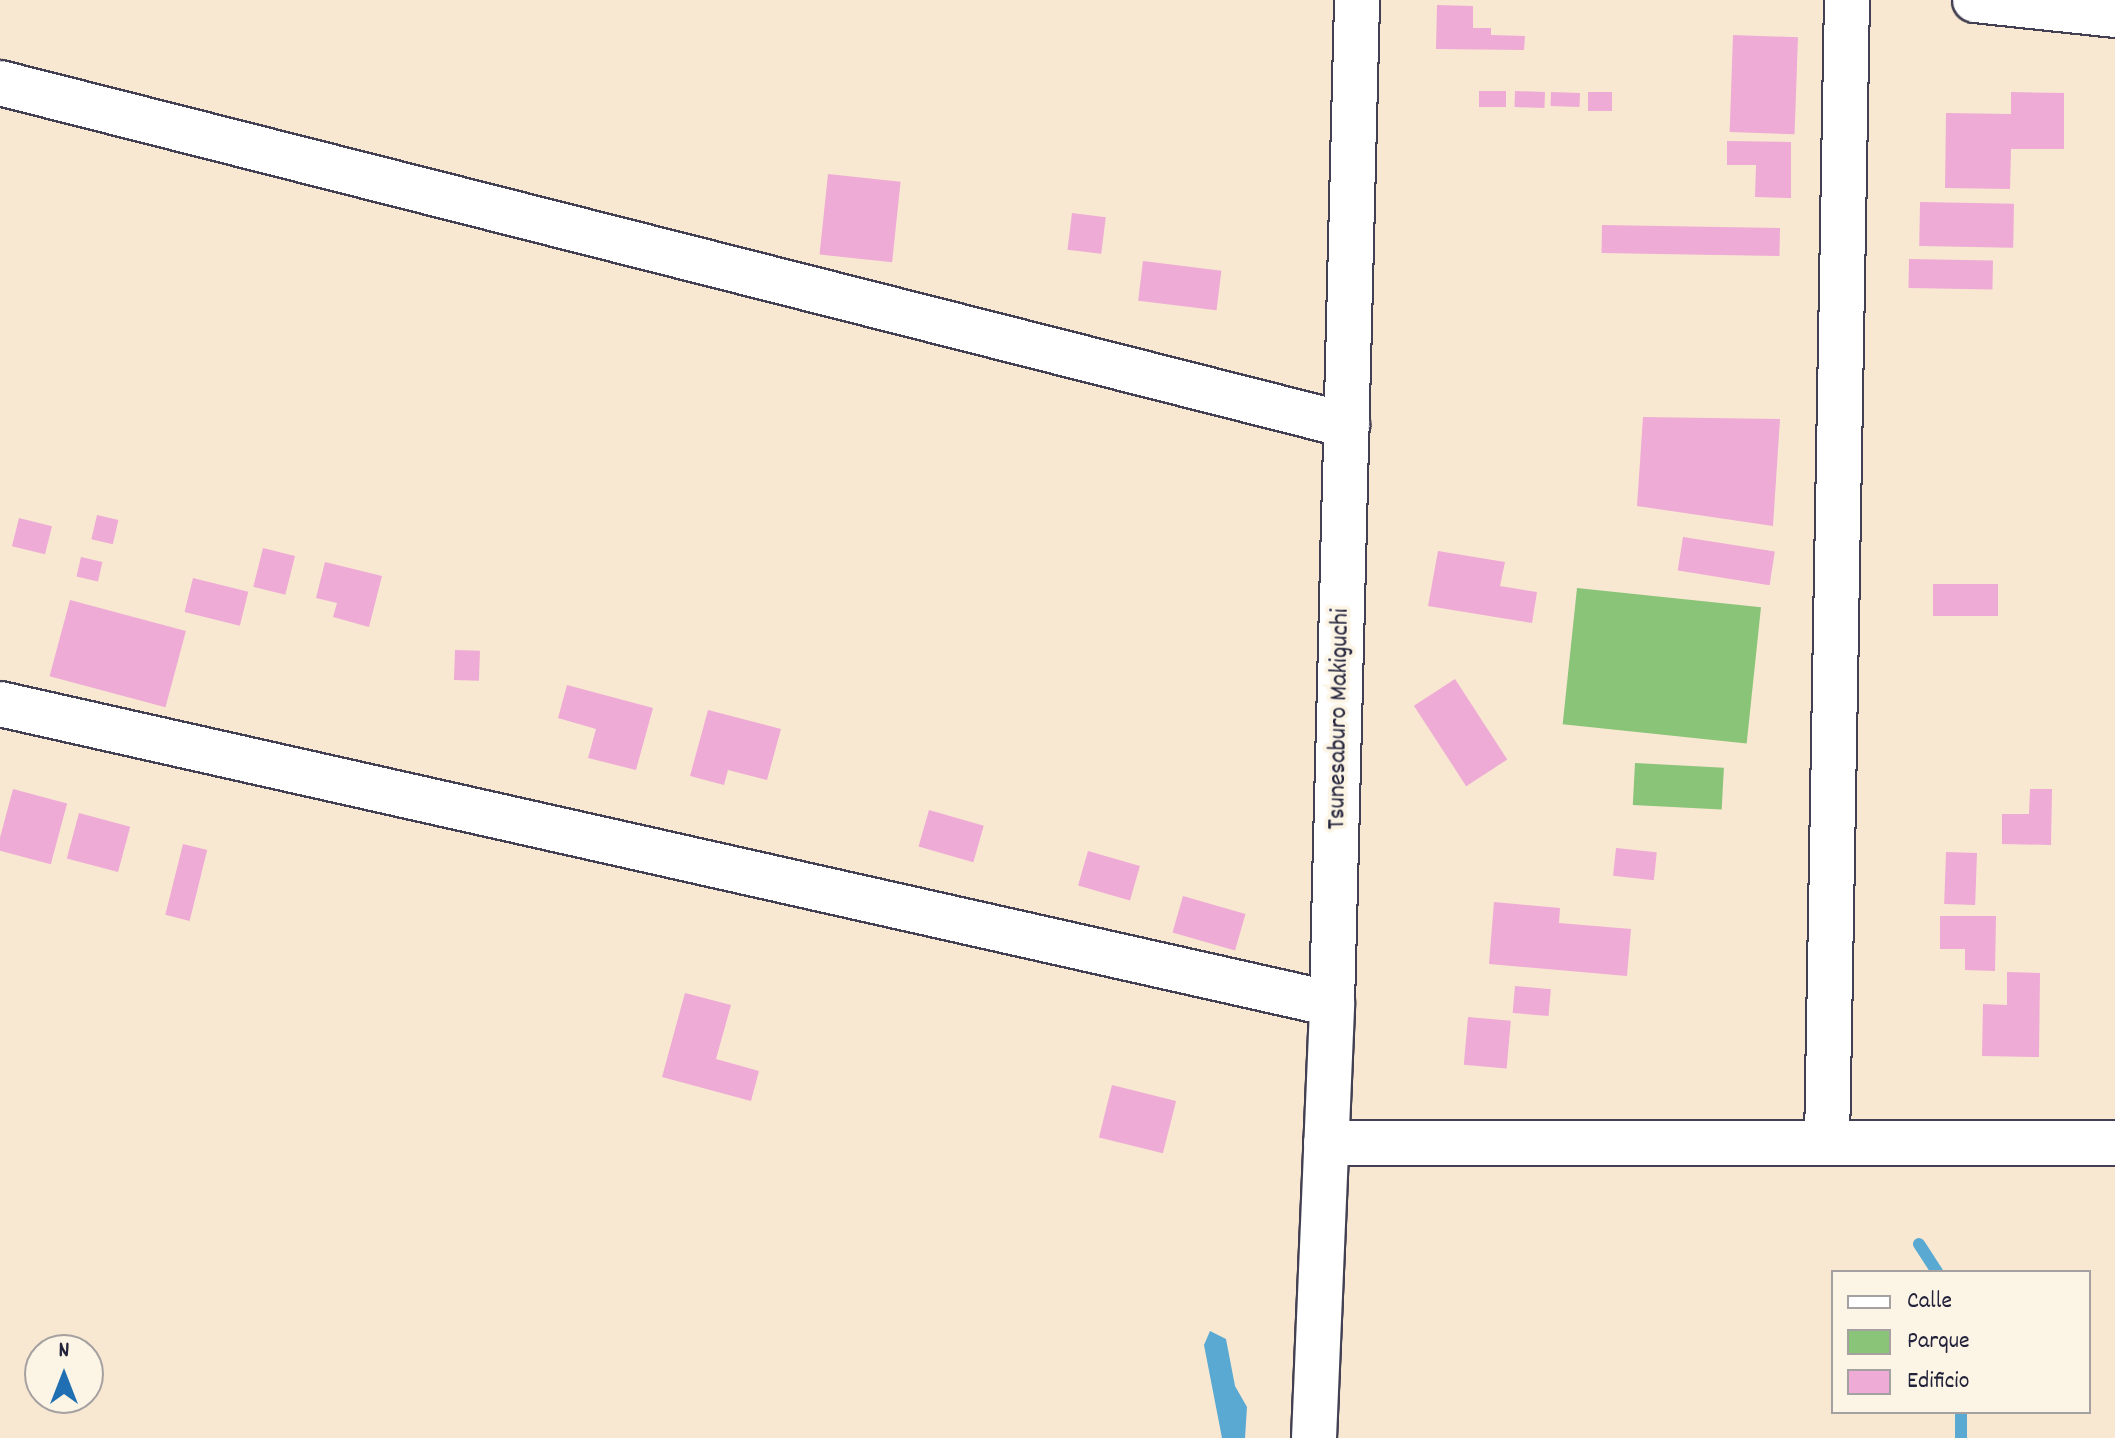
<!DOCTYPE html>
<html>
<head>
<meta charset="utf-8">
<style>
  body { margin:0 }
  #map { position:relative; width:2115px; height:1438px; overflow:hidden; background:#f8e8d2; font-family:Dekko,sans-serif }
  div>[style] { position:absolute }
  .green>* { inset:0; background:#8ac479; transform-origin:0 0 }
  .water>* { inset:0; background:#59a9d3 }
  .stream>* { height:12px; margin:-6px; padding:0 6px; transform-origin:6px; border-radius:6px; background:#59a9d3 }
  .building>* { inset:0; background:#eeabd5; transform-origin:0 0 }
  .roads { filter:drop-shadow(2px 0 #424052) drop-shadow(-2px 0 #424052) drop-shadow(0 2px #424052) drop-shadow(0 -2px #424052) }
  .minor>* { height:44px; margin:-22px; padding:0 22px; transform-origin:22px; border-radius:22px; background:#fff }
  span { translate:-50% -50%; white-space:nowrap; text-align:center; line-height:1.15; -webkit-text-stroke:8px #fcf5e5; paint-order:stroke }
  .street-label { font-size:26px; color:#22223b }
  .legend { position:absolute; left:1831px; top:1270px; width:260px; height:144px; box-sizing:border-box; background:#fcf5e5; border:2px solid #a5a1a1; margin:0; padding:10px 14px; list-style:none; font-size:24px; color:#22223b }
  .legend li { display:flex; align-items:center; gap:16px; height:40px }
  .legend b { width:40px; border:2px solid #a5a1a1 }
  .north { position:absolute; left:24px; top:1334px; width:80px; height:80px; box-sizing:border-box; background:#fcf5e5; border:2px solid #a5a1a1; border-radius:50%; rotate:0deg; font-size:22px; font-weight:700; line-height:32px; text-align:center; color:#22223b }
  .north::after { content:''; display:block; margin:auto; width:28px; height:36px; background:#1f6fb2; clip-path:polygon(50% 0,100% 100%,50% 72%,0 100%) }
</style>
</head>
<body>
<div id="map">
  <div class="green">
    <div style="left:1577px;top:588px;width:185px;height:137px;rotate:6deg"></div>
    <div style="left:1635px;top:763px;width:89px;height:42px;rotate:3deg"></div>
  </div>
  <div class="water">
    <div style="clip-path:polygon(1210px 1331px,1226px 1339px,1235px 1386px,1247px 1407px,1245px 1438px,1222px 1438px,1204px 1345px)"></div>
  </div>
  <div class="stream">
    <div style="left:1919px;top:1244px;width:33px;rotate:57deg"></div>
    <div style="left:1961px;top:1412px;width:26px;rotate:90deg"></div>
  </div>
  <div class="building">
    <div style="clip-path:polygon(1437px 5px,1473px 6px,1473px 28px,1491px 28px,1491px 35px,1525px 36px,1524px 50px,1436px 49px)"></div>
    <div style="left:1733px;top:35px;width:65px;height:97px;rotate:2deg"></div>
    <div style="left:1479px;top:91px;width:27px;height:16px"></div>
    <div style="left:1515px;top:91px;width:30px;height:16px;rotate:2deg"></div>
    <div style="left:1551px;top:92px;width:29px;height:14px;rotate:2deg"></div>
    <div style="left:1588px;top:92px;width:24px;height:19px"></div>
    <div style="clip-path:polygon(2011px 92px,2064px 93px,2064px 149px,2011px 149px,2010px 189px,1945px 188px,1946px 113px,2011px 114px)"></div>
    <div style="clip-path:polygon(1727px 141px,1791px 142px,1791px 198px,1755px 197px,1756px 165px,1727px 165px)"></div>
    <div style="left:828px;top:174px;width:73px;height:81px;rotate:6deg"></div>
    <div style="left:1920px;top:202px;width:94px;height:44px;rotate:1deg"></div>
    <div style="left:1072px;top:213px;width:34px;height:37px;rotate:7deg"></div>
    <div style="left:1602px;top:225px;width:178px;height:28px;rotate:1deg"></div>
    <div style="left:1909px;top:259px;width:84px;height:29px;rotate:1deg"></div>
    <div style="left:1143px;top:261px;width:79px;height:40px;rotate:7deg"></div>
    <div style="clip-path:polygon(1643px 417px,1780px 419px,1773px 526px,1637px 506px)"></div>
    <div style="left:97px;top:515px;width:22px;height:25px;rotate:13deg"></div>
    <div style="left:19px;top:518px;width:34px;height:29px;rotate:14deg"></div>
    <div style="left:1683px;top:537px;width:93px;height:34px;rotate:9deg"></div>
    <div style="left:263px;top:548px;width:33px;height:40px;rotate:14deg"></div>
    <div style="clip-path:polygon(1438px 551px,1505px 562px,1500px 586px,1537px 592px,1532px 623px,1428px 606px)"></div>
    <div style="left:81px;top:557px;width:22px;height:20px;rotate:13deg"></div>
    <div style="clip-path:polygon(325px 562px,382px 576px,369px 627px,333px 617px,337px 603px,316px 598px)"></div>
    <div style="left:193px;top:578px;width:57px;height:35px;rotate:14deg"></div>
    <div style="left:1933px;top:584px;width:65px;height:32px"></div>
    <div style="left:70px;top:600px;width:120px;height:79px;rotate:15deg"></div>
    <div style="left:455px;top:650px;width:25px;height:30px;rotate:2deg"></div>
    <div style="left:1455px;top:679px;width:96px;height:49px;rotate:57deg"></div>
    <div style="clip-path:polygon(567px 685px,653px 708px,636px 770px,588px 758px,596px 729px,558px 718px)"></div>
    <div style="clip-path:polygon(708px 710px,781px 729px,767px 780px,728px 770px,724px 785px,690px 776px)"></div>
    <div style="left:13px;top:789px;width:56px;height:63px;rotate:15deg"></div>
    <div style="clip-path:polygon(2030px 789px,2052px 789px,2051px 845px,2002px 844px,2002px 814px,2029px 814px)"></div>
    <div style="left:929px;top:810px;width:57px;height:38px;rotate:16deg"></div>
    <div style="left:79px;top:813px;width:53px;height:47px;rotate:15deg"></div>
    <div style="left:183px;top:844px;width:25px;height:73px;rotate:14deg"></div>
    <div style="left:1616px;top:848px;width:41px;height:28px;rotate:6deg"></div>
    <div style="left:1088px;top:851px;width:54px;height:36px;rotate:16deg"></div>
    <div style="left:1946px;top:852px;width:31px;height:52px;rotate:2deg"></div>
    <div style="left:1183px;top:896px;width:65px;height:38px;rotate:16deg"></div>
    <div style="clip-path:polygon(1494px 902px,1560px 908px,1559px 923px,1631px 929px,1627px 976px,1489px 964px)"></div>
    <div style="clip-path:polygon(1940px 916px,1996px 916px,1995px 971px,1965px 970px,1965px 949px,1940px 949px)"></div>
    <div style="clip-path:polygon(2007px 972px,2040px 973px,2039px 1057px,1982px 1056px,1983px 1004px,2007px 1005px)"></div>
    <div style="left:1515px;top:986px;width:36px;height:27px;rotate:5deg"></div>
    <div style="clip-path:polygon(685px 993px,731px 1005px,716px 1059px,759px 1071px,751px 1101px,662px 1077px)"></div>
    <div style="left:1468px;top:1017px;width:43px;height:48px;rotate:5deg"></div>
    <div style="left:1112px;top:1085px;width:66px;height:54px;rotate:14deg"></div>
  </div>
  <div class="roads">
    <div class="minor">
      <div style="left:1975px;top:0;width:141px;rotate:6.1deg"></div>
      <div style="left:0;top:83px;width:1390px;rotate:14.25deg"></div>
      <div style="left:0;top:704px;width:1365px;rotate:12.69deg"></div>
      <div style="left:1326px;top:1143px;width:789px"></div>
      <div style="left:1827px;top:1143px;width:1143px;rotate:-89deg"></div>
      <div style="left:1314px;top:1438px;width:434px;rotate:-87.6deg"></div>
      <div style="left:1332px;top:1004px;width:1004px;rotate:-88.57deg"></div>
    </div>
  </div>
  <div class="street-label">
    <span style="left:1340px;top:719px;rotate:-89deg">Tsunesaburo Makiguchi</span>
  </div>
  <ul class="legend">
  <li><b style="height:10px;background:#fff"></b>Calle</li>
  <li><b style="height:22px;background:#8ac479"></b>Parque</li>
  <li><b style="height:22px;background:#eeabd5"></b>Edificio</li>
  </ul>
  <div class="north">N</div>
</div>
</body>
</html>
